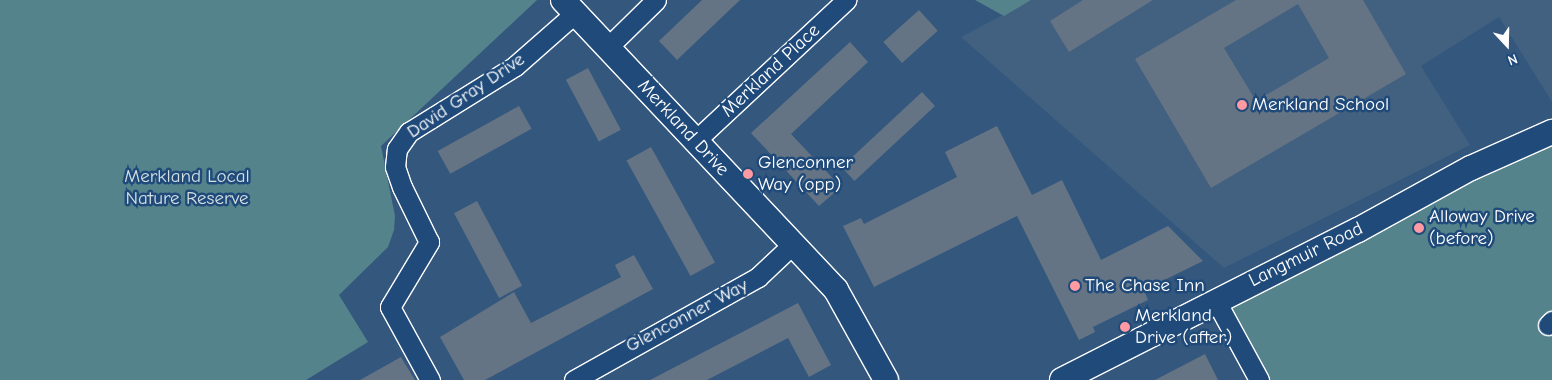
<!DOCTYPE html>
<html>
<head>
<meta charset="utf-8">
<style>
  body { margin:0 }
  #map { position:relative; width:1552px; height:380px; overflow:hidden; background:#34577d; font-family:"Comic Neue",sans-serif }
  div>[style] { position:absolute }
  .built>* { inset:0; background:#42607f }
  .green>* { inset:0; background:#55838c }
  .building>* { inset:0; background:#647484; transform-origin:0 0 }
  .roads { filter:drop-shadow(1px 0 #fff) drop-shadow(-1px 0 #fff) drop-shadow(0 1px #fff) drop-shadow(0 -1px #fff) }
  .minor>* { height:19px; margin:-9.5px; padding:0 9.5px; transform-origin:9.5px; border-radius:9.5px; background:#1f4a7a }
  .tertiary>* { height:24px; margin:-12px; padding:0 12px; transform-origin:12px; border-radius:12px; background:#1f4a7a }
  .dots>* { width:14px; height:14px; translate:-50% -50%; box-sizing:border-box; border:2px solid #1f4a7a; border-radius:50% }
  span { translate:-50% -50%; white-space:nowrap; text-align:center; line-height:1.15; -webkit-text-stroke:5px #1f4a7a; paint-order:stroke }
  .street-label { font-size:19px; color:#fff }
  .poi-label { font-size:19px; color:#fff }
  .left { translate:0 -50%; text-align:left }
  .park-label { font-size:19px; color:#d4e0e2 }
  .north { position:absolute; left:1482px; top:20px; width:50px; height:50px; -webkit-text-stroke:4px #1f4a7a; paint-order:stroke; rotate:159deg; font-size:14px; font-weight:700; line-height:20px; text-align:center; color:#fff }
  .north::after { content:''; display:block; margin:auto; width:18px; height:22px; background:#fff; clip-path:polygon(50% 0,100% 100%,50% 72%,0 100%) }
</style>
</head>
<body>
<div id="map">
  <div class="built">
    <div style="clip-path:polygon(1031px 0,1552px 0,1552px 102px,1499px 17px,1421px 66px,1470px 145px,1224px 268px,961px 37px)"></div>
  </div>
  <div class="green">
    <div style="clip-path:polygon(0 0,537px 0,381px 146px,395px 216px,394px 230px,388px 247px,339px 295px,368px 342px,306px 380px,0 380px)"></div>
    <div style="clip-path:polygon(975px 0,1031px 0,1004px 16px)"></div>
    <div style="clip-path:polygon(1552px 132px,1552px 380px,1259px 380px,1216px 301px)"></div>
  </div>
  <div class="building">
    <div style="clip-path:polygon(702px 0,740px 0,677px 60px,659px 41px)"></div>
    <div style="clip-path:polygon(1083px 0,1153px 0,1069px 52px,1050px 21px)"></div>
    <div style="clip-path:polygon(evenodd,1236px 0,1363px 0,1406px 74px,1211px 188px,1135px 59px,1236px 0,1298px 4px,1329px 58px,1256px 101px,1224px 48px,1298px 4px)"></div>
    <div style="left:919px;top:10px;width:28px;height:48px;rotate:48deg"></div>
    <div style="clip-path:polygon(850px 42px,868px 62px,791px 134px,841px 187px,819px 206px,751px 133px)"></div>
    <div style="left:588px;top:68px;width:70px;height:25px;rotate:62deg"></div>
    <div style="left:922px;top:92px;width:19px;height:110px;rotate:47deg"></div>
    <div style="left:519px;top:106px;width:26px;height:93px;rotate:61deg"></div>
    <div style="clip-path:polygon(997px 126px,1032px 195px,1062px 180px,1101px 260px,1168px 226px,1203px 261px,1144px 290px,1148px 300px,1093px 327px,1095px 332px,1079px 340px,1017px 216px,874px 287px,843px 226px,861px 218px,864px 224px,957px 177px,945px 152px)"></div>
    <div style="left:651px;top:147px;width:132px;height:28px;rotate:61deg"></div>
    <div style="left:477px;top:201px;width:96px;height:26px;rotate:62deg"></div>
    <div style="clip-path:polygon(634px 255px,653px 289px,485px 380px,464px 380px,440px 337px,514px 292px,531px 323px,621px 277px,615px 265px)"></div>
    <div style="clip-path:polygon(798px 303px,831px 365px,809px 377px,788px 338px,707px 380px,650px 380px)"></div>
    <div style="clip-path:polygon(1205px 354px,1218px 380px,1155px 380px)"></div>
    <div style="clip-path:polygon(401px 357px,415px 380px,360px 380px)"></div>
  </div>
  <div class="roads">
    <div class="minor">
      <div style="left:608px;top:47px;width:67px;rotate:-44.4deg"></div>
      <div style="left:695px;top:141px;width:207px;rotate:-43deg"></div>
      <div style="left:1216px;top:301px;width:90px;rotate:61.4deg"></div>
      <div style="left:1548px;top:325px;width:6px;rotate:-45deg"></div>
      <div style="left:430px;top:380px;width:83px;rotate:-118.7deg"></div>
      <div style="left:390px;top:307px;width:76px;rotate:-59deg"></div>
      <div style="left:429px;top:242px;width:61px;rotate:-116.1deg"></div>
      <div style="left:402px;top:187px;width:21px;rotate:-109deg"></div>
      <div style="left:395px;top:167px;width:18px;rotate:-84deg"></div>
      <div style="left:397px;top:149px;width:21px;rotate:-55deg"></div>
      <div style="left:409px;top:132px;width:125px;rotate:-31.9deg"></div>
      <div style="left:515px;top:66px;width:79px;rotate:-41.4deg"></div>
      <div style="left:574px;top:380px;width:211px;rotate:-29.2deg"></div>
      <div style="left:758px;top:277px;width:48px;rotate:-43.3deg"></div>
    </div>
    <div class="tertiary">
      <div style="left:563px;top:0;width:398px;rotate:46.7deg"></div>
      <div style="left:836px;top:290px;width:103px;rotate:60.9deg"></div>
      <div style="left:1062px;top:380px;width:332px;rotate:-26.9deg"></div>
      <div style="left:1358px;top:230px;width:129px;rotate:-28.8deg"></div>
      <div style="left:1471px;top:168px;width:89px;rotate:-24deg"></div>
    </div>
  </div>
  <div class="dots">
    <div style="left:1242px;top:105px;background:#ff9aa2"></div>
    <div style="left:748px;top:174px;background:#ff9aa2"></div>
    <div style="left:1419px;top:228px;background:#ff9aa2"></div>
    <div style="left:1075px;top:286px;background:#ff9aa2"></div>
    <div style="left:1125px;top:327px;background:#ff9aa2"></div>
  </div>
  <div class="street-label">
    <span style="left:771px;top:71px;rotate:-43deg">Merkland Place</span>
    <span style="left:466px;top:96px;rotate:-34deg">David Gray Drive</span>
    <span style="left:683px;top:128px;rotate:47deg">Merkland Drive</span>
    <span style="left:1306px;top:255px;rotate:-26deg">Langmuir Road</span>
    <span style="left:687px;top:316px;rotate:-28deg">Glenconner Way</span>
  </div>
  <div class="poi-label">
    <span class="left" style="left:1252px;top:105px">Merkland School</span>
    <span class="left" style="left:758px;top:174px">Glenconner<br>Way (opp)</span>
    <span class="left" style="left:1429px;top:228px">Alloway Drive<br>(before)</span>
    <span class="left" style="left:1085px;top:286px">The Chase Inn</span>
    <span class="left" style="left:1135px;top:327px">Merkland<br>Drive (after)</span>
  </div>
  <div class="park-label">
    <span style="left:187px;top:188px">Merkland Local<br>Nature Reserve</span>
  </div>
  <div class="north">N</div>
</div>
</body>
</html>
